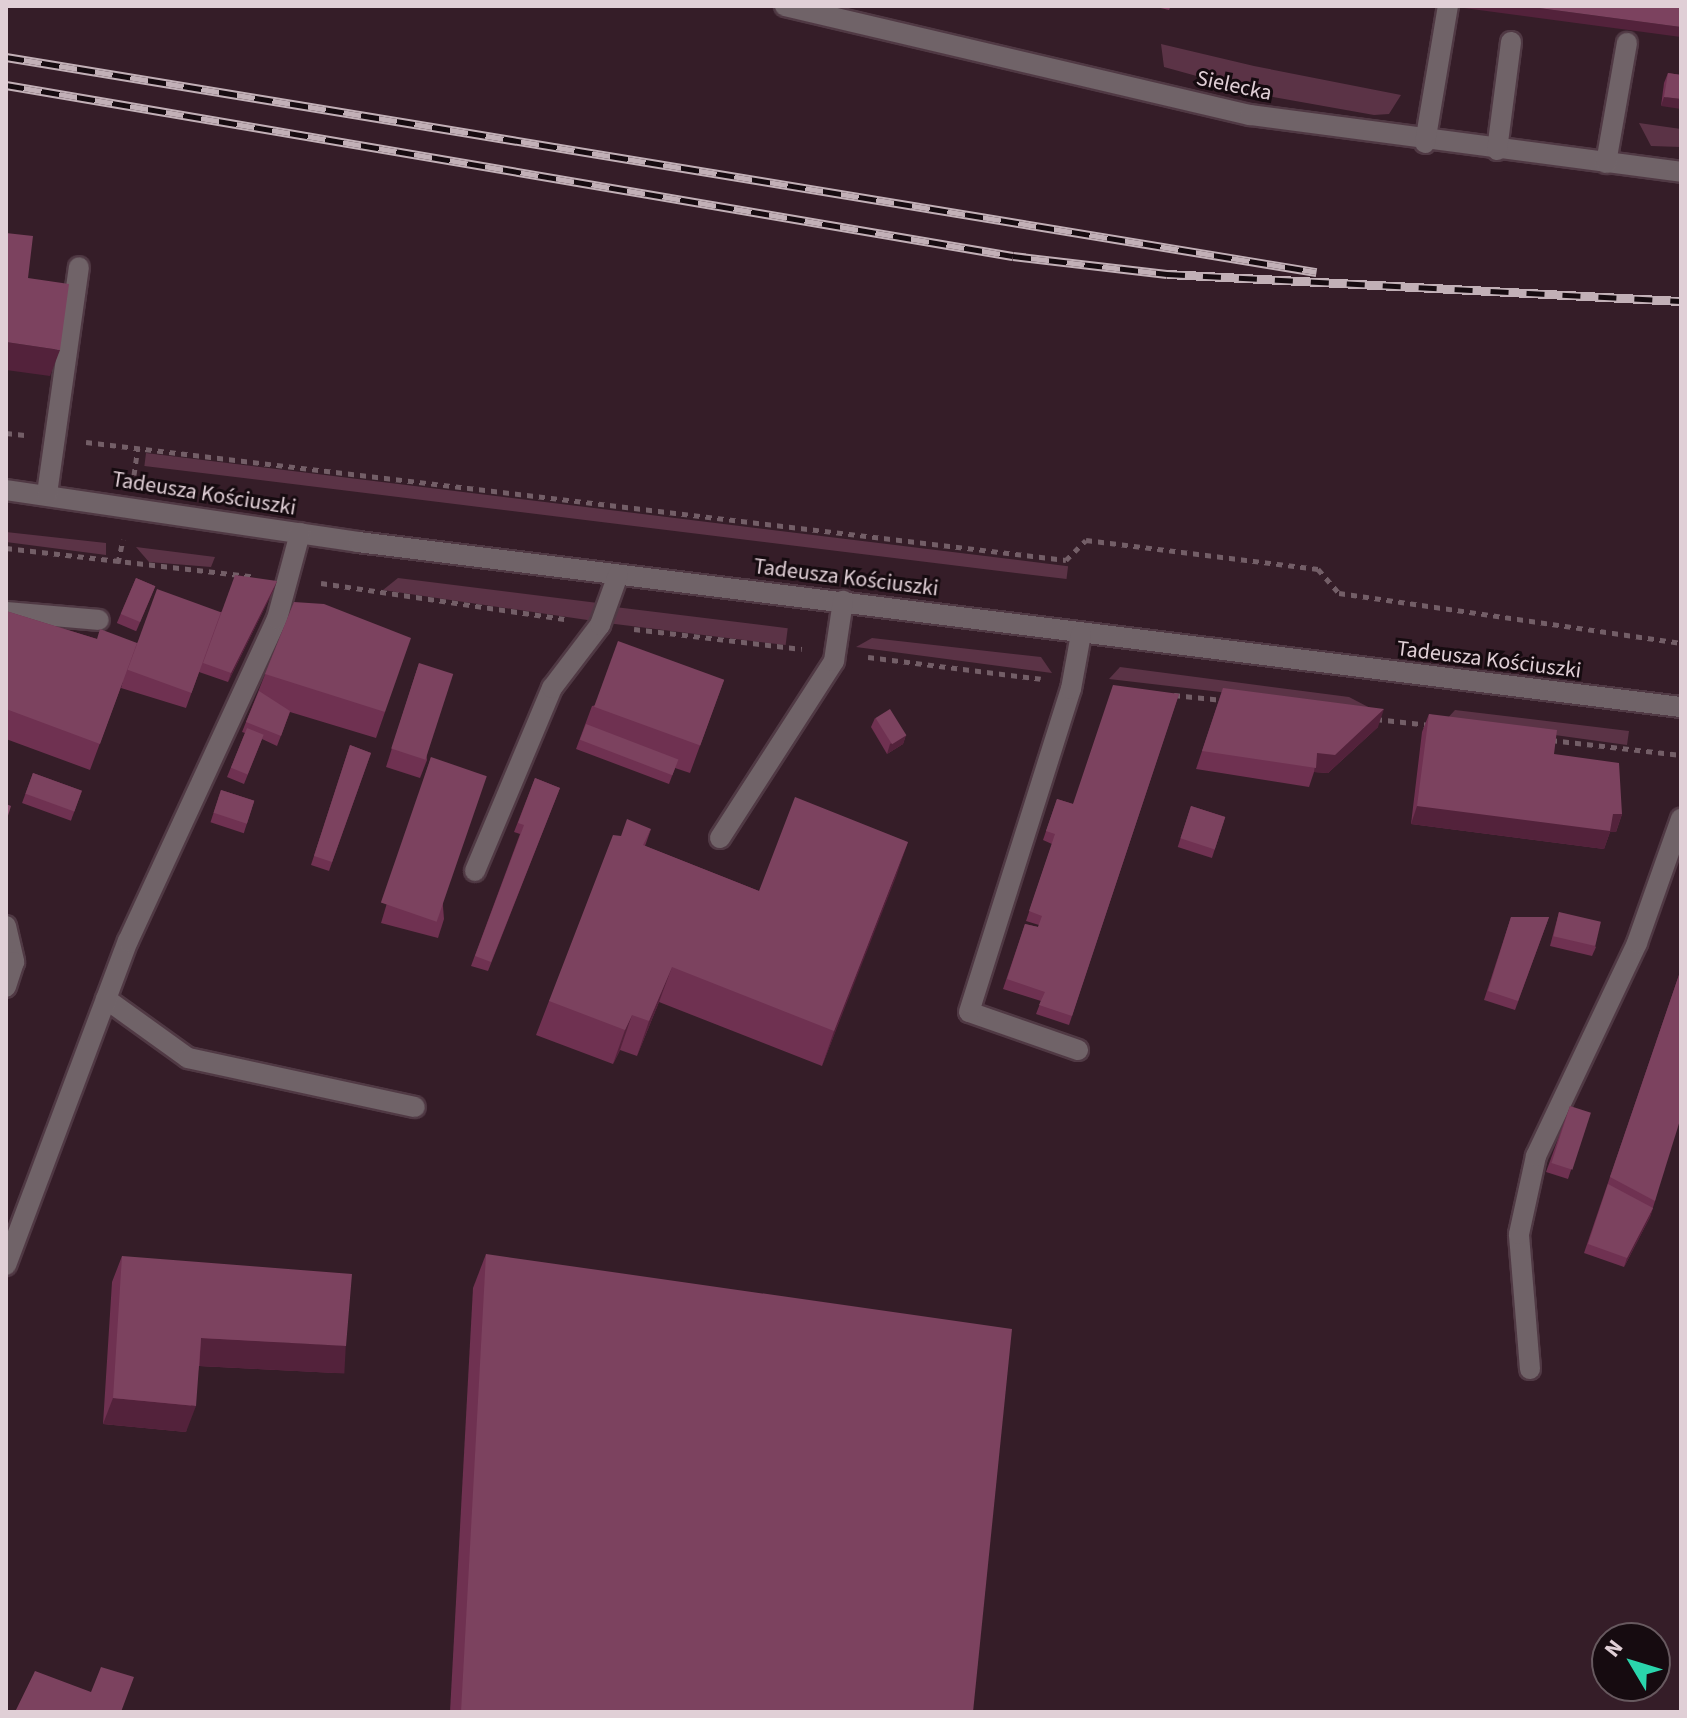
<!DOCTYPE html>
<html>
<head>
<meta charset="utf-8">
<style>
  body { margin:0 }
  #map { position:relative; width:1687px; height:1718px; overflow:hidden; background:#351d28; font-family:"Source Sans 3",sans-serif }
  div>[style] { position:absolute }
  .green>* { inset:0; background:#5b3346; transform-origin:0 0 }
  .path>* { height:5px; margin-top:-2.5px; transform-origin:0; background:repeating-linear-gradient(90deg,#735e67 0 6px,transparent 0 12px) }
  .roads { filter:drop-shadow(2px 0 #503944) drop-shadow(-2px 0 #503944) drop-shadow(0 2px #503944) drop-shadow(0 -2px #503944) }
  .minor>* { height:20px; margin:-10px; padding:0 10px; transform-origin:10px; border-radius:10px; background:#706368 }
  .rail>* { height:9px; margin-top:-4.5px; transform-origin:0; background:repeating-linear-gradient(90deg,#160b10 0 18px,#c2b0b7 0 36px); box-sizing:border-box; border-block:2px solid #c2b0b7 }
  .wall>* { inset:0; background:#6f3151; transform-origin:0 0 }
  .shaded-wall>* { inset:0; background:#53223b; transform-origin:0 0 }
  .building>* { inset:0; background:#7c425f; transform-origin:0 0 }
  span { translate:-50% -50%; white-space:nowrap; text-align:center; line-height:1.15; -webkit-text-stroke:6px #160b10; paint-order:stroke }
  .street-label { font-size:22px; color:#e0cfd6 }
  .frame { position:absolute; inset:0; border:8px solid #e0cfd6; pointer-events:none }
  .north { position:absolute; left:1591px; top:1622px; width:80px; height:80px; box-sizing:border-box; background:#160b10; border:2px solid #67595f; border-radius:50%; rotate:308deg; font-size:22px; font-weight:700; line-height:32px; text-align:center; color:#e0cfd6 }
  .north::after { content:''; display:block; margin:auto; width:28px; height:36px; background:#2ad5ac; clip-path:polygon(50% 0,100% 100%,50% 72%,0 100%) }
</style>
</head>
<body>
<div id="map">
  <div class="green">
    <div style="clip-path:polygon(1161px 44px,1254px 66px,1401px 95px,1389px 114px,1374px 115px,1273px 97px,1164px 67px)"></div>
    <div style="clip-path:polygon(1639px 123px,1681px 129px,1681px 147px,1651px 146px)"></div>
    <div style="left:146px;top:453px;width:929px;height:13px;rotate:7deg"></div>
    <div style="clip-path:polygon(6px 532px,106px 543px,106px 555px,6px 542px)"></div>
    <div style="clip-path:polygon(136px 547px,215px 557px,211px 567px,149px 562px)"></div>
    <div style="clip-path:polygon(398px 578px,598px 603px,594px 621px,383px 590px)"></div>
    <div style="left:615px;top:607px;width:174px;height:17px;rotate:7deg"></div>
    <div style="clip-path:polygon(872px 638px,1041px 657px,1052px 673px,856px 647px)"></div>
    <div style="clip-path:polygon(1120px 667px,1349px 697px,1374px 710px,1109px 679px)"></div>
    <div style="clip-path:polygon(1455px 710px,1629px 731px,1627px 745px,1446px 720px)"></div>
  </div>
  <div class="path">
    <div style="left:6px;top:433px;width:19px;rotate:6deg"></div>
    <div style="left:86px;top:442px;width:987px;rotate:6.87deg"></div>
    <div style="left:1066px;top:560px;width:28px;rotate:-45deg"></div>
    <div style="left:1086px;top:540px;width:234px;rotate:7.1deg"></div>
    <div style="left:1318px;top:569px;width:32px;rotate:49deg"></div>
    <div style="left:1339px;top:593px;width:346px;rotate:8.3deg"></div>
    <div style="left:134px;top:475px;width:27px;rotate:-82deg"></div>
    <div style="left:6px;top:548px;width:251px;rotate:6.6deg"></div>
    <div style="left:118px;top:563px;width:24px;rotate:-78deg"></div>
    <div style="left:321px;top:583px;width:246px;rotate:8.4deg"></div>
    <div style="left:634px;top:629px;width:169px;rotate:6.8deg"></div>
    <div style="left:868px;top:657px;width:174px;rotate:7.2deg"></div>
    <div style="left:1174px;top:695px;width:49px;rotate:5.8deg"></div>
    <div style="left:1376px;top:719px;width:54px;rotate:6.3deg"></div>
    <div style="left:1551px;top:740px;width:131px;rotate:6.6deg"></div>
  </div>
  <div class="roads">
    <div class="minor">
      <div style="left:785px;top:6px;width:478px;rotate:13.2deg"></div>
      <div style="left:1250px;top:115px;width:435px;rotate:7.5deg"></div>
      <div style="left:1425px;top:143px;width:139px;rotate:-80.5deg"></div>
      <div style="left:1497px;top:150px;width:109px;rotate:-82.6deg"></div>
      <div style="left:1606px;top:163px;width:122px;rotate:-80.1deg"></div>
      <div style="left:6px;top:490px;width:356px;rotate:8.4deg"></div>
      <div style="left:358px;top:542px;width:1333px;rotate:7.11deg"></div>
      <div style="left:47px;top:494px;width:229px;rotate:-82deg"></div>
      <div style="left:6px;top:612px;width:93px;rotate:4.9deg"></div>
      <div style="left:720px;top:838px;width:211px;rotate:-57.2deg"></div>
      <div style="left:834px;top:661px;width:61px;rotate:-81.5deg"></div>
      <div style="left:475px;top:871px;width:199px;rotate:-67.2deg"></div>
      <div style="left:552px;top:688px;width:79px;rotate:-52.7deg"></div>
      <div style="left:600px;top:625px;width:53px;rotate:-70.2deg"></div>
      <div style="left:6px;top:926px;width:37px;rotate:77deg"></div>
      <div style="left:14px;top:962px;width:26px;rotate:108deg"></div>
      <div style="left:106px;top:999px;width:101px;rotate:35.7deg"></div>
      <div style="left:188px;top:1058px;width:232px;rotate:12.2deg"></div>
      <div style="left:1078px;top:1050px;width:115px;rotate:-160.8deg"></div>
      <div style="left:969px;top:1012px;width:339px;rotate:-72.5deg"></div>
      <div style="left:1071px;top:689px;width:56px;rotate:-79.7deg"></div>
      <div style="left:6px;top:1265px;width:346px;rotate:-69.4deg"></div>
      <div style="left:128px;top:941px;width:355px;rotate:-65.2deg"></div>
      <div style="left:277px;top:619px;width:89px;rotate:-75deg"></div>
      <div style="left:1530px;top:1369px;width:135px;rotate:-94.7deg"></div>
      <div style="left:1519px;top:1234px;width:80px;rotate:-77.7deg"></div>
      <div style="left:1536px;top:1156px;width:236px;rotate:-64.6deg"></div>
      <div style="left:1637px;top:943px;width:132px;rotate:-70.5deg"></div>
    </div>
  </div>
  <div class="rail">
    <div style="left:6px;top:57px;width:1328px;rotate:9.32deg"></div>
    <div style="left:6px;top:85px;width:1021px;rotate:9.64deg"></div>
    <div style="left:1013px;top:256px;width:155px;rotate:6.7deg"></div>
    <div style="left:1167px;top:274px;width:515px;rotate:3.01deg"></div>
  </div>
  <div class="wall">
    <div style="clip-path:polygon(1152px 6px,1171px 6px,1169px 10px)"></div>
    <div style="clip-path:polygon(1668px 73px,1681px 75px,1661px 106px,1664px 83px)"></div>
    <div style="left:136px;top:578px;width:21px;height:49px;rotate:23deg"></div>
    <div style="clip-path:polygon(277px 581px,273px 591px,228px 682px,199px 672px,186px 708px,121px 688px,123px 681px,90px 770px,6px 739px,6px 611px,97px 639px,137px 643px,221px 612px)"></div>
    <div style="clip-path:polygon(294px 602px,385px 712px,376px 738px,290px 712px,277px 746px,262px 739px,244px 784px,227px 777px,245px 733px,242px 732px)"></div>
    <div style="clip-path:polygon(419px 663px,427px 760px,420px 778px,386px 767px)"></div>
    <div style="clip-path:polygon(724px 680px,690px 773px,675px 768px,669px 784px,576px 749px,592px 706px)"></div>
    <div style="clip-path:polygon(1223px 688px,1378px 727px,1328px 773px,1314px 772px,1309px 787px,1196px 769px)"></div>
    <div style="clip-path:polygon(1179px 694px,1069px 1025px,1036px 1014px,1041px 1001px,1003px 989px,1025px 924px,1038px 927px,1039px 925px,1026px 921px,1052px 844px,1043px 840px,1057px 799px,1073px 804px)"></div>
    <div style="clip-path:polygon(1429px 714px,1554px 754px,1622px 814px,1616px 832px,1610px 832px,1604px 849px,1411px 824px,1422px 732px)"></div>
    <div style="clip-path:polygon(875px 718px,906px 735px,903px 744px,887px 754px,871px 727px)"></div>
    <div style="clip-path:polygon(350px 745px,371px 753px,329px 871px,311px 865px)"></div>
    <div style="clip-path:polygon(431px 757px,444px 919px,438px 938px,381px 923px,425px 776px)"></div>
    <div style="left:33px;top:773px;width:52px;height:32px;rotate:20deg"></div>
    <div style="clip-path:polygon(535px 778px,560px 788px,488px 971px,471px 966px,520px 834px,514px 832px)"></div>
    <div style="left:221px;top:790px;width:35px;height:34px;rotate:18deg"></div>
    <div style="left:1191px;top:806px;width:36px;height:43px;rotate:18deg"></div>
    <div style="clip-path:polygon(651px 829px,645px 846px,759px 891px,908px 842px,822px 1066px,659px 1002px,637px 1056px,620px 1050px,613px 1064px,536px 1035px,549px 1001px)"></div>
    <div style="clip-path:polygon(1559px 912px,1596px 947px,1592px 956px,1550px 946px)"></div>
    <div style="clip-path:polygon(1511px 917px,1549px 917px,1515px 1010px,1484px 1000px)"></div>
    <div style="clip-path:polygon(1680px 972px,1655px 1201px,1650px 1217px,1624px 1267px,1584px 1253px)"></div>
    <div style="clip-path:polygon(1570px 1106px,1571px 1170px,1568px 1179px,1546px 1172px)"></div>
    <div style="clip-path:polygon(486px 1254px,973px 1712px,450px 1712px,473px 1288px)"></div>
    <div style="clip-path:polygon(122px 1256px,336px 1373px,199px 1366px,186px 1432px,103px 1424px,112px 1282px)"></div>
  </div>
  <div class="shaded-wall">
    <div style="clip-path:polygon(1465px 6px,1524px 6px,1681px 27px,1681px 37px,1464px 8px)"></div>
    <div style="clip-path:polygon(1664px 97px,1681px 99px,1681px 109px,1661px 106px)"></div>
    <div style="clip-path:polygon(6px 342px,60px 350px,50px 376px,6px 370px)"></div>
    <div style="clip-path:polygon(277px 581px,273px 591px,228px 682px,231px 673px)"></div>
    <div style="clip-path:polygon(1384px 709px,1378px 727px,1328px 773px,1314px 772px,1317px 753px)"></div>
    <div style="clip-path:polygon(906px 735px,903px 744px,887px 754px,890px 744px)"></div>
    <div style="clip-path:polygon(1417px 806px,1613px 814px,1622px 814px,1616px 832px,1610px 832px,1604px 849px,1411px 824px)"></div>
    <div style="clip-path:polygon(908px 842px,896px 877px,822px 1066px,834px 1031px)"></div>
    <div style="clip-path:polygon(672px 967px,659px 1002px,637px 1056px,649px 1021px)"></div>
    <div style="clip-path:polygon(632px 1015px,620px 1050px,613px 1064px,625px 1030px)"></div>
    <div style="clip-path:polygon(1653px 1208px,1650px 1217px,1624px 1267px,1627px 1258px)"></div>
    <div style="left:201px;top:1338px;width:145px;height:28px;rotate:3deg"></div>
    <div style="clip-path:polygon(113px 1398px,196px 1406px,186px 1432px,103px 1424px)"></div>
  </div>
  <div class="building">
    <div style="clip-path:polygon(1524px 6px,1681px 6px,1681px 27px)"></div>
    <div style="clip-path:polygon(1668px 73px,1681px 75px,1681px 99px,1664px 97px)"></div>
    <div style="clip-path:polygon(6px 233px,33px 236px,28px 278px,69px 284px,60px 350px,6px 342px)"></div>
    <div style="clip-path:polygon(235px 575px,277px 581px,231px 673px,203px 663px)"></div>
    <div style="left:136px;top:578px;width:21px;height:39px;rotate:23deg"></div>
    <div style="left:157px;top:589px;width:68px;height:86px;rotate:20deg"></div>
    <div style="clip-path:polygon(294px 602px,324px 604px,411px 638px,385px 712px,265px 674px)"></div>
    <div style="clip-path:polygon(6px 611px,97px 639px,100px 629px,137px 643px,100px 744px,6px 709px)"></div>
    <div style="left:618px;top:641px;width:113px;height:70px;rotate:20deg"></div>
    <div style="left:419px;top:663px;width:36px;height:90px;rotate:18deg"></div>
    <div style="clip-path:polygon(1113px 685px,1179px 694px,1072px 1016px,1039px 1005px,1045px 992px,1007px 979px,1025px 924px,1038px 927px,1042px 916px,1029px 911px,1055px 834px,1046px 831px,1057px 799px,1073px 804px)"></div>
    <div style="clip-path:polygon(1223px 688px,1384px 709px,1335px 755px,1317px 753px,1316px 768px,1202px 751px)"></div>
    <div style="clip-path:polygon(259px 691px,290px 711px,281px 736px,246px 722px)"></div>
    <div style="left:890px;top:709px;width:31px;height:17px;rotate:58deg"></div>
    <div style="clip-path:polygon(1429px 714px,1557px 730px,1554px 754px,1619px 763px,1622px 814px,1613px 814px,1610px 831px,1417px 806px)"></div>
    <div style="left:586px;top:724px;width:99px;height:17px;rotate:21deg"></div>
    <div style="left:247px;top:728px;width:18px;height:43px;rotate:22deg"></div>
    <div style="clip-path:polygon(350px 745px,371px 753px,332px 862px,314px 856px)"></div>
    <div style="left:431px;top:757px;width:59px;height:154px;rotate:19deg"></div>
    <div style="left:33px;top:773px;width:52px;height:22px;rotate:20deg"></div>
    <div style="clip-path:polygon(535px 778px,560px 788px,491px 962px,475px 956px,524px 825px,518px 823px)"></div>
    <div style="left:221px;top:790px;width:35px;height:24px;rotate:18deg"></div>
    <div style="clip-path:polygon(795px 797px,908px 842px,834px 1031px,672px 967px,649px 1021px,632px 1015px,625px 1030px,549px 1001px,613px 835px,621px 836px,627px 819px,651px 829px,643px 845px,759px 891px)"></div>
    <div style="clip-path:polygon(6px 804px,11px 806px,6px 822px)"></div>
    <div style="left:1191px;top:806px;width:36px;height:34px;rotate:18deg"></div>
    <div style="left:1559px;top:912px;width:43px;height:25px;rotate:13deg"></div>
    <div style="clip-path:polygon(1511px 917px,1549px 917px,1518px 1001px,1488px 991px)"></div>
    <div style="clip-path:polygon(1680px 972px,1681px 973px,1681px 1117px,1655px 1201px,1610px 1177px)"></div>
    <div style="left:1570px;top:1106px;width:22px;height:60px;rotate:18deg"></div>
    <div style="clip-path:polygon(1608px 1184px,1653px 1208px,1627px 1258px,1588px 1244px)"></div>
    <div style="clip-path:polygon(486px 1254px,1012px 1329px,973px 1712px,461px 1712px)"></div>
    <div style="clip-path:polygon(122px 1256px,352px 1274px,346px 1346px,201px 1338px,196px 1406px,113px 1398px)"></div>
    <div style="clip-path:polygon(101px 1667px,134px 1677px,121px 1712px,15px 1712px,35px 1671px,91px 1692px)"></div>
  </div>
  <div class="street-label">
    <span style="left:1234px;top:86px;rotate:12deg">Sielecka</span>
    <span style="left:204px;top:494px;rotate:9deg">Tadeusza Kościuszki</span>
    <span style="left:846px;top:578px;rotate:7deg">Tadeusza Kościuszki</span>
    <span style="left:1489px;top:660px;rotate:7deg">Tadeusza Kościuszki</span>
  </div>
  <div class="frame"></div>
  <div class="north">N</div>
</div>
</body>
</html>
